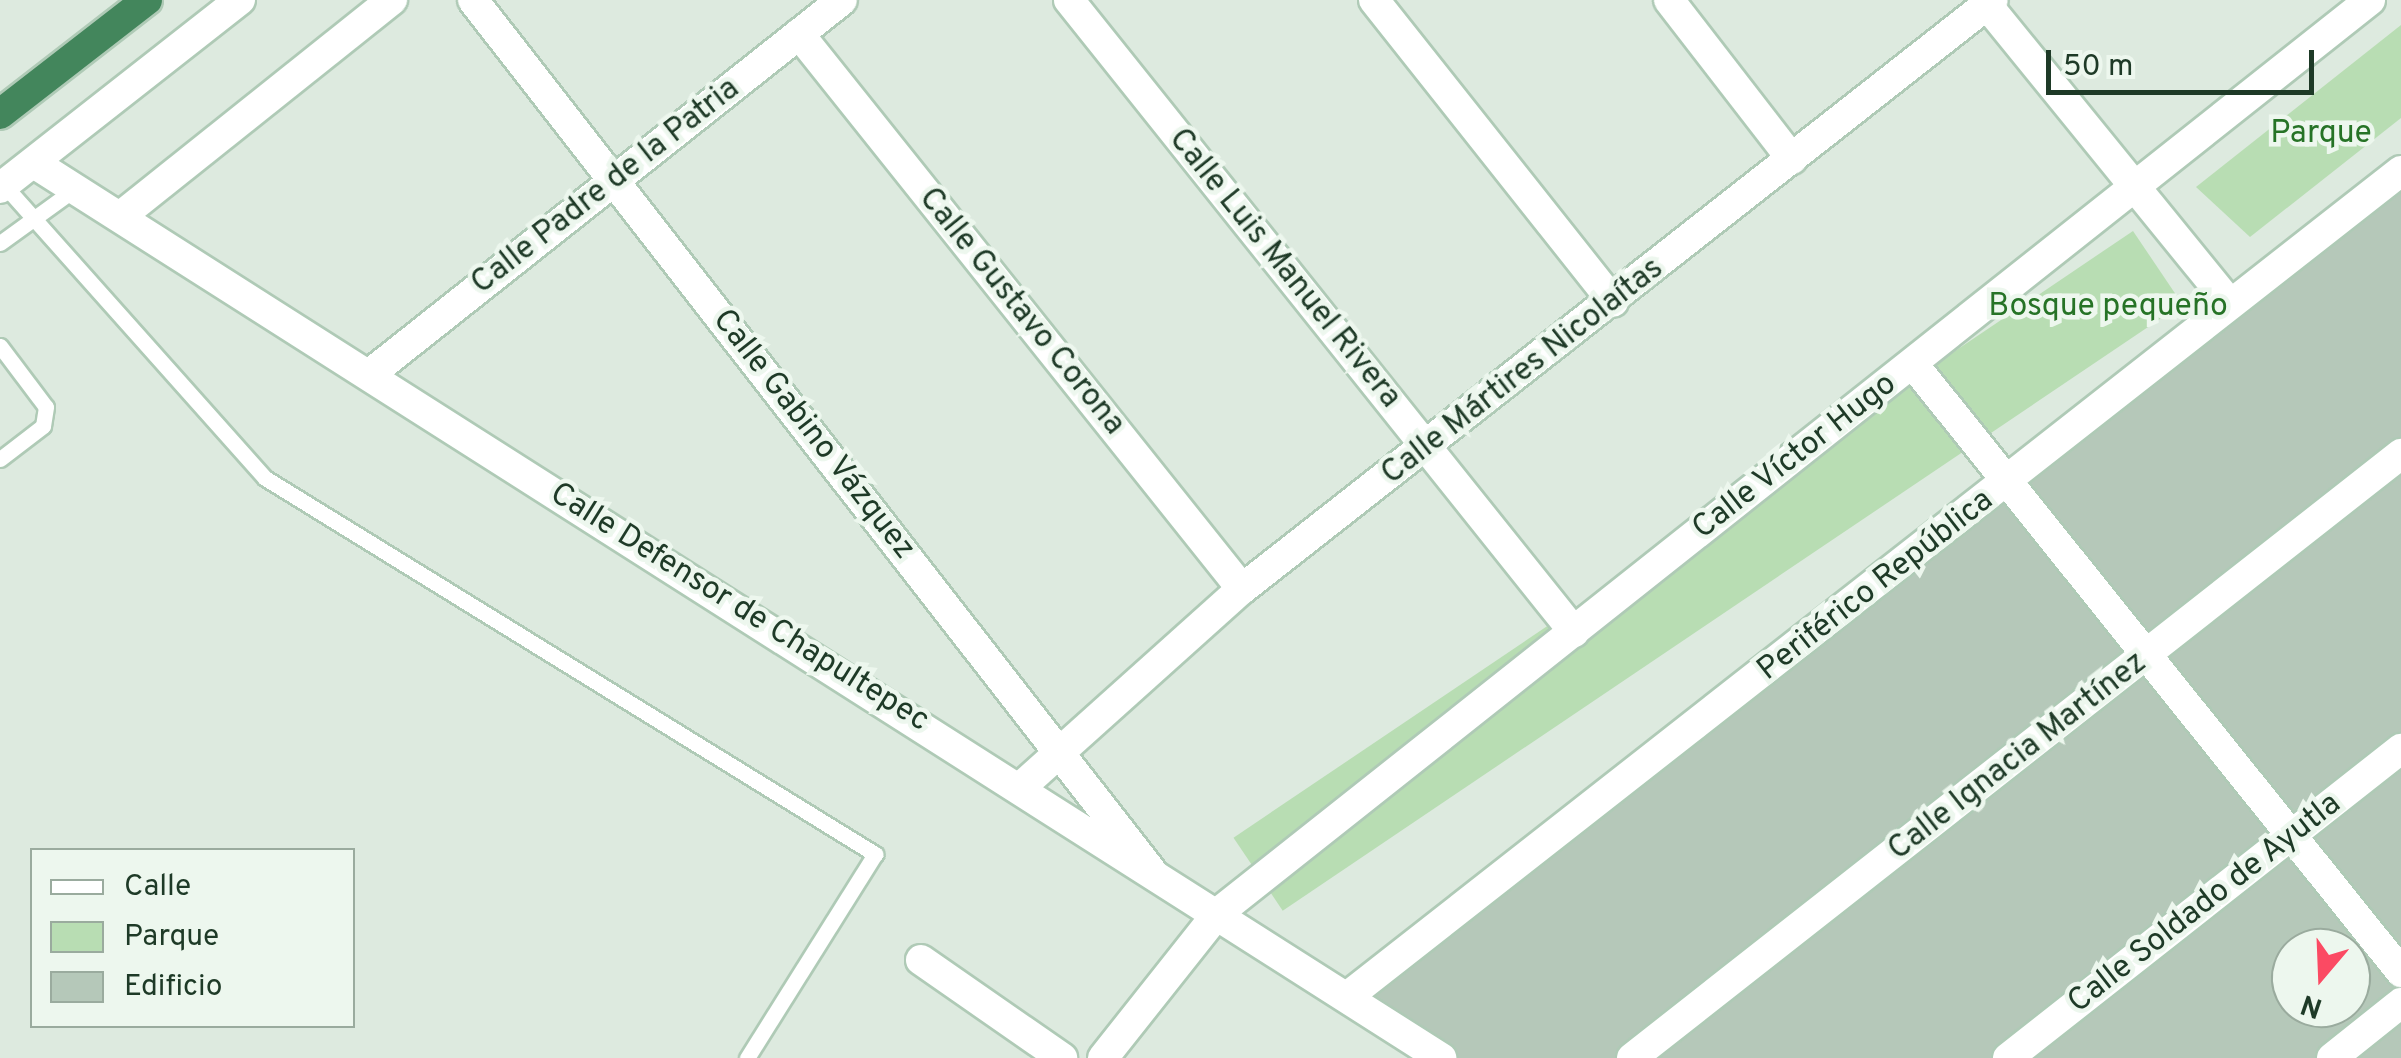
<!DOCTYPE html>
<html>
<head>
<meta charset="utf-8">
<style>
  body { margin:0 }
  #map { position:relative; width:2401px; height:1058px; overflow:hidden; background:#ddeadf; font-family:Overpass,sans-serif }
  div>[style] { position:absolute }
  .green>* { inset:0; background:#b8ddb3; transform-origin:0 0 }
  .building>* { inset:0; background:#b5c8b9 }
  .roads { filter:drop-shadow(2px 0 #afcab6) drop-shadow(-2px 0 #afcab6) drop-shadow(0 2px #afcab6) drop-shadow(0 -2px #afcab6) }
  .service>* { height:15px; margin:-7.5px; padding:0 7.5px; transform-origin:7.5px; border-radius:7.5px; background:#fff }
  .minor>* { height:30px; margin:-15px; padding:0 15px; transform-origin:15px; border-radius:15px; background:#fff }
  .tertiary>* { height:30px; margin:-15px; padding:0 15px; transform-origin:15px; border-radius:15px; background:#fff }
  .secondary>* { height:30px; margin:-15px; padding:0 15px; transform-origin:15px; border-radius:15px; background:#fff }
  .trunk>* { height:30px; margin:-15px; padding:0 15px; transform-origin:15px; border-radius:15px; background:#43865c }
  span { translate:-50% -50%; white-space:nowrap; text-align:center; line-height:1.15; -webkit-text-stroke:9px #edf7ee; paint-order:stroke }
  .park-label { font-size:32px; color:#267326 }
  .street-label { font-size:32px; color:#1e3a27 }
  .legend { position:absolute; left:30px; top:848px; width:325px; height:180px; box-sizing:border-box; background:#edf7ee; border:2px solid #9aab9e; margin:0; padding:12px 18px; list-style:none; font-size:30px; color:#1e3a27 }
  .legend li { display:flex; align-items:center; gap:20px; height:50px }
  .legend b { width:50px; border:2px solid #9aab9e }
  .north { position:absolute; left:2271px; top:928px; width:100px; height:100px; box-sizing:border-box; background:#edf7ee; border:2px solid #9aab9e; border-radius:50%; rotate:199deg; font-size:28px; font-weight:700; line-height:40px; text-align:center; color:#1e3a27 }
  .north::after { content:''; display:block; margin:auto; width:35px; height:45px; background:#fb4a63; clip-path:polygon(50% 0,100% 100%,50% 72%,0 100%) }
  .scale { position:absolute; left:2046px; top:50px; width:268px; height:45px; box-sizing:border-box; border:5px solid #1e3a27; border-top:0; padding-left:12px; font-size:30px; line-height:35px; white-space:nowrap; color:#1e3a27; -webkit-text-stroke:8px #edf7ee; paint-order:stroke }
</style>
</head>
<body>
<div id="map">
  <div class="green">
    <div style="clip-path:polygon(2401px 25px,2401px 118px,2250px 237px,2196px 187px)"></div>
    <div style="left:2133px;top:231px;width:88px;height:1085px;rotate:56deg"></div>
  </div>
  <div class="building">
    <div style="clip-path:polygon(evenodd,2401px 168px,2401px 1058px,1442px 1058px,1347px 997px,2401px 168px,2291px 948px,2351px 948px,2351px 1008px,2291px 1008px,2291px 948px)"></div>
  </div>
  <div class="roads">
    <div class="service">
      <div style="left:4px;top:185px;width:392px;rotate:48.3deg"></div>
      <div style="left:265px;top:478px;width:717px;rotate:31.65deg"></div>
      <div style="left:875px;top:854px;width:241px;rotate:122.1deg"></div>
      <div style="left:0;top:243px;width:94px;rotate:-35.9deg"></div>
      <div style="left:0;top:346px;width:76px;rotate:53deg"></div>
      <div style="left:46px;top:407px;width:19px;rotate:99deg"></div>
      <div style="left:43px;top:426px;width:54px;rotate:142.5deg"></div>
    </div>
    <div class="minor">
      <div style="left:473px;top:0;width:1104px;rotate:52.1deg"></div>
      <div style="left:1069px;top:0;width:809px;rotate:51.37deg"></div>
      <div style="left:1374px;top:0;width:385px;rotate:51.6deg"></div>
      <div style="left:1669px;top:0;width:201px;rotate:52.3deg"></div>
      <div style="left:1983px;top:0;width:390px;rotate:50.9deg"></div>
      <div style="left:799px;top:34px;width:710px;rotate:51.4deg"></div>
      <div style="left:121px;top:216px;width:347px;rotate:-38.6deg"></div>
      <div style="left:1913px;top:364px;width:780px;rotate:51.25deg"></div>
      <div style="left:370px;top:374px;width:602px;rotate:-38.39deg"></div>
      <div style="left:1021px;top:787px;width:297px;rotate:-41.9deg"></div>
      <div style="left:1242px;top:589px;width:954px;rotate:-38.11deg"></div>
      <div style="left:921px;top:960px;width:172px;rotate:34.8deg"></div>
      <div style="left:1103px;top:1058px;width:185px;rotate:-51.6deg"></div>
      <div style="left:1632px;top:1058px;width:978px;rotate:-38.15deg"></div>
      <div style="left:2008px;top:1058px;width:500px;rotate:-38.2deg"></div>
      <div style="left:2332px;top:1058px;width:88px;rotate:-38.6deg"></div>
    </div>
    <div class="tertiary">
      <div style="left:34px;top:163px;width:1668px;rotate:32.46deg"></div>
    </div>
    <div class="secondary">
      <div style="left:0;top:188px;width:305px;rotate:-38.1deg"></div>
      <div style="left:1218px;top:913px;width:1470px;rotate:-38.4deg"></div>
      <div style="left:1347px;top:997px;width:1339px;rotate:-38.09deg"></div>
    </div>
    <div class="trunk">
      <div style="left:0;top:114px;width:186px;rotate:-37.8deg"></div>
    </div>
  </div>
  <div class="park-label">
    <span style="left:2321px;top:134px">Parque</span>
    <span style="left:2108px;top:307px">Bosque pequeño</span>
  </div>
  <div class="street-label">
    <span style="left:606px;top:187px;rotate:-38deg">Calle Padre de la Patria</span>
    <span style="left:1284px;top:269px;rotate:51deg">Calle Luis Manuel Rivera</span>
    <span style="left:1021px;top:312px;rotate:51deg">Calle Gustavo Corona</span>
    <span style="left:1523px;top:372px;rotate:-38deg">Calle Mártires Nicolaítas</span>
    <span style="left:813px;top:435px;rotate:52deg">Calle Gabino Vázquez</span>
    <span style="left:1795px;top:457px;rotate:-38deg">Calle Víctor Hugo</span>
    <span style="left:1876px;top:586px;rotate:-38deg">Periférico República</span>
    <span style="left:739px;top:608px;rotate:32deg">Calle Defensor de Chapultepec</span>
    <span style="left:2018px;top:757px;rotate:-38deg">Calle Ignacia Martínez</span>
    <span style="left:2205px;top:904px;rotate:-38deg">Calle Soldado de Ayutla</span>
  </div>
  <ul class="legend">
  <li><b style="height:12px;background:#fff"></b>Calle</li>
  <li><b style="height:28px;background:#b8ddb3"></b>Parque</li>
  <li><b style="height:28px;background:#b5c8b9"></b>Edificio</li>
  </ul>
  <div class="north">N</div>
  <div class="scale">50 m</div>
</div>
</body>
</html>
